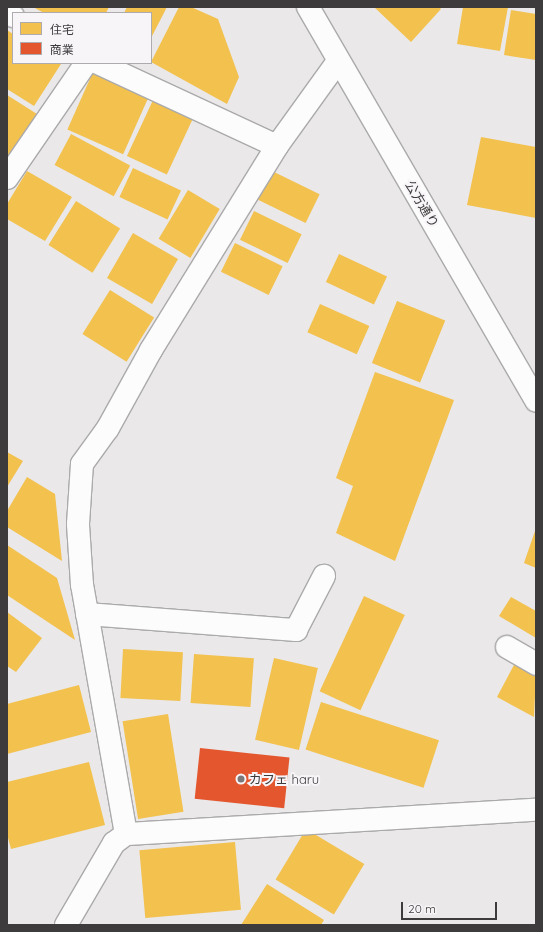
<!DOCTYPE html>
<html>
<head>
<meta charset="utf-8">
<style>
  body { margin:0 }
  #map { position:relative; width:543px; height:932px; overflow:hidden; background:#eae8e9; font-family:Quicksand,"Noto Sans JP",sans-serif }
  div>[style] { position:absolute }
  .homes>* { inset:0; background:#f2c14e; transform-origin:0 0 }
  .shops>* { inset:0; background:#e4572e; transform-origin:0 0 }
  .roads { filter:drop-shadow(1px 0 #abaaab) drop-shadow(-1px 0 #abaaab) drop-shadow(0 1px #abaaab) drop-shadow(0 -1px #abaaab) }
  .minor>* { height:22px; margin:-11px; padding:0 11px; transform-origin:11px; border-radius:11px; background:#fcfcfc }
  .dots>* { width:11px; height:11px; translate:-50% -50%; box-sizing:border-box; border:2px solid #f8f5f8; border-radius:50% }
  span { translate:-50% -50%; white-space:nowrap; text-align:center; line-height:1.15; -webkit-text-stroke:4px #f8f5f8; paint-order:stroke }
  .street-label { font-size:13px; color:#3d3b3c }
  .poi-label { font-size:13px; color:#3d3b3c }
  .left { translate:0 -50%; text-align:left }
  .frame { position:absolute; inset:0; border:8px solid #3d3b3c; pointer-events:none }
  .legend { position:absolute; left:12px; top:12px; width:140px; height:52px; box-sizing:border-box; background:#f8f5f8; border:1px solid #adabad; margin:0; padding:5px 7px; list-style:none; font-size:12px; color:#3d3b3c }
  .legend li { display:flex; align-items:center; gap:8px; height:20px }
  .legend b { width:20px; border:1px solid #adabad }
  .scale { position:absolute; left:401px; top:902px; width:96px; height:18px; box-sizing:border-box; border:2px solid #3d3b3c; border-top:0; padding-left:5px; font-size:12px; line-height:14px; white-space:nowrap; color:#3d3b3c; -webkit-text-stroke:3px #f8f5f8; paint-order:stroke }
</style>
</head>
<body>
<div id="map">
  <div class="homes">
    <div style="clip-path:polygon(33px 7px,109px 7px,106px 13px,44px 13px)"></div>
    <div style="clip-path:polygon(127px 7px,167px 7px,151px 38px,151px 13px,124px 13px)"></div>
    <div style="clip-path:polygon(179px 7px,191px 7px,218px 19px,239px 77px,227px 104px,151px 62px)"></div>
    <div style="clip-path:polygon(374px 7px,439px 7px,441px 9px,411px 42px)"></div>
    <div style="clip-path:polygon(463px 7px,508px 7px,500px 51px,457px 44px)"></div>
    <div style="clip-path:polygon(511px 10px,536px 14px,536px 60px,504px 55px)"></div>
    <div style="clip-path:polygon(7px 30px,13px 34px,13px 63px,61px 64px,34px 106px,7px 89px)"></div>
    <div style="left:93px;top:72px;width:61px;height:63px;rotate:24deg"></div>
    <div style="clip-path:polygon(7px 95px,37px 114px,10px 156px,7px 154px)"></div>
    <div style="left:154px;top:98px;width:44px;height:64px;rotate:25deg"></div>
    <div style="left:71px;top:134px;width:67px;height:35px;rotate:28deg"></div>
    <div style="clip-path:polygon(481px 137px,536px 147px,536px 218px,467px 205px)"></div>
    <div style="left:133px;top:168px;width:53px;height:32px;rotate:25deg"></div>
    <div style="clip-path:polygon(27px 171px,72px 197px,45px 241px,7px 219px,7px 204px)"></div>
    <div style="left:272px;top:171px;width:53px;height:32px;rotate:26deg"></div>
    <div style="left:188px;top:190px;width:37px;height:57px;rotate:31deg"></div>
    <div style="left:76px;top:201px;width:52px;height:52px;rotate:32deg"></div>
    <div style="left:254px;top:211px;width:53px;height:32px;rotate:26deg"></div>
    <div style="left:133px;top:233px;width:52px;height:52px;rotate:30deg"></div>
    <div style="left:235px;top:243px;width:53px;height:32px;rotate:26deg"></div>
    <div style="left:339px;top:254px;width:53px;height:31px;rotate:25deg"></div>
    <div style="left:110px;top:290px;width:52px;height:52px;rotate:32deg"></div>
    <div style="left:397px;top:301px;width:52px;height:67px;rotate:22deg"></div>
    <div style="left:320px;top:304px;width:54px;height:31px;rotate:24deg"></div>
    <div style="clip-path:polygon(375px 372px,454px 400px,395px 561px,336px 533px,353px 486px,336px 478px)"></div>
    <div style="clip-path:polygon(7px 452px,23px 461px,7px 487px)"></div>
    <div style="clip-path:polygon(27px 477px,55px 494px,62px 561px,7px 527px,7px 511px)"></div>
    <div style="clip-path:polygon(536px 528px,536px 568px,524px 563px)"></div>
    <div style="clip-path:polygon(7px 545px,57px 578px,75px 640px,7px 595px)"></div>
    <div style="left:364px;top:596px;width:45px;height:105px;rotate:25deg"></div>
    <div style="clip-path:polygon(511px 597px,536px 611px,536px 638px,499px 616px)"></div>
    <div style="clip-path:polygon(7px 612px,42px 638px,16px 672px,7px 666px)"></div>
    <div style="left:123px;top:649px;width:60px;height:49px;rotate:3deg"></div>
    <div style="left:194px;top:654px;width:60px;height:49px;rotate:4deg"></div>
    <div style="left:274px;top:658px;width:45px;height:84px;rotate:13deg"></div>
    <div style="clip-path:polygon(515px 663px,536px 674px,534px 717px,497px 697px)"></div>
    <div style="clip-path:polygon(79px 685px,91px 732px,7px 754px,7px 704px)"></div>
    <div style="left:321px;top:702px;width:124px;height:50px;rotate:18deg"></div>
    <div style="left:168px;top:714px;width:99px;height:46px;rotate:81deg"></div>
    <div style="clip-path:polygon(89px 762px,105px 825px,11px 849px,7px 834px,7px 782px)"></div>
    <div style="left:306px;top:829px;width:68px;height:59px;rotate:31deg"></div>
    <div style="left:235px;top:842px;width:68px;height:96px;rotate:85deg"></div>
    <div style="clip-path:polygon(267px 884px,324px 920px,321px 925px,241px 925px)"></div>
  </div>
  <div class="shops">
    <div style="left:200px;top:748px;width:90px;height:51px;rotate:6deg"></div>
  </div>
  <div class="roads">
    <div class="minor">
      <div style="left:308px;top:7px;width:455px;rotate:59.9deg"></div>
      <div style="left:7px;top:12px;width:7px;rotate:34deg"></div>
      <div style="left:98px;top:63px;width:197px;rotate:24.9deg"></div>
      <div style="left:7px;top:178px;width:140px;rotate:-55.5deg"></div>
      <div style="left:87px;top:614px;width:210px;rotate:4.4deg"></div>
      <div style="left:296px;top:630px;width:61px;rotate:-62.6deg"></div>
      <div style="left:507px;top:647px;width:34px;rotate:30deg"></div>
      <div style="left:126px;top:834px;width:253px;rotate:-100deg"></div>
      <div style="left:82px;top:585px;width:61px;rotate:-93.8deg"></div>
      <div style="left:78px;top:524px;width:60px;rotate:-86.2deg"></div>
      <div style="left:82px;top:464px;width:44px;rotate:-54.2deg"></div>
      <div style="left:108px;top:428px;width:89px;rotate:-61.1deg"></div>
      <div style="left:151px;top:350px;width:240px;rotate:-58.3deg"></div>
      <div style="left:277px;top:146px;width:105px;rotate:-54.3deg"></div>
      <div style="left:66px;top:925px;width:95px;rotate:-59.7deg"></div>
      <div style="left:114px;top:843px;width:15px;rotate:-37deg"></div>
      <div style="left:126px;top:834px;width:411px;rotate:-3.4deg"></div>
    </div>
  </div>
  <div class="dots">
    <div style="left:241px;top:779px;background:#7a7879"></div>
  </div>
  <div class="street-label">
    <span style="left:422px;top:204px;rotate:59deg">公方通り</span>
  </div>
  <div class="poi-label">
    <span class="left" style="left:249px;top:779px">カフェ haru</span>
  </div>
  <div class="frame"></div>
  <ul class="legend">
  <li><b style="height:11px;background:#f2c14e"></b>住宅</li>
  <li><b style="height:11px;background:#e4572e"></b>商業</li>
  </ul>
  <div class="scale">20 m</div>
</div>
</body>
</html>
